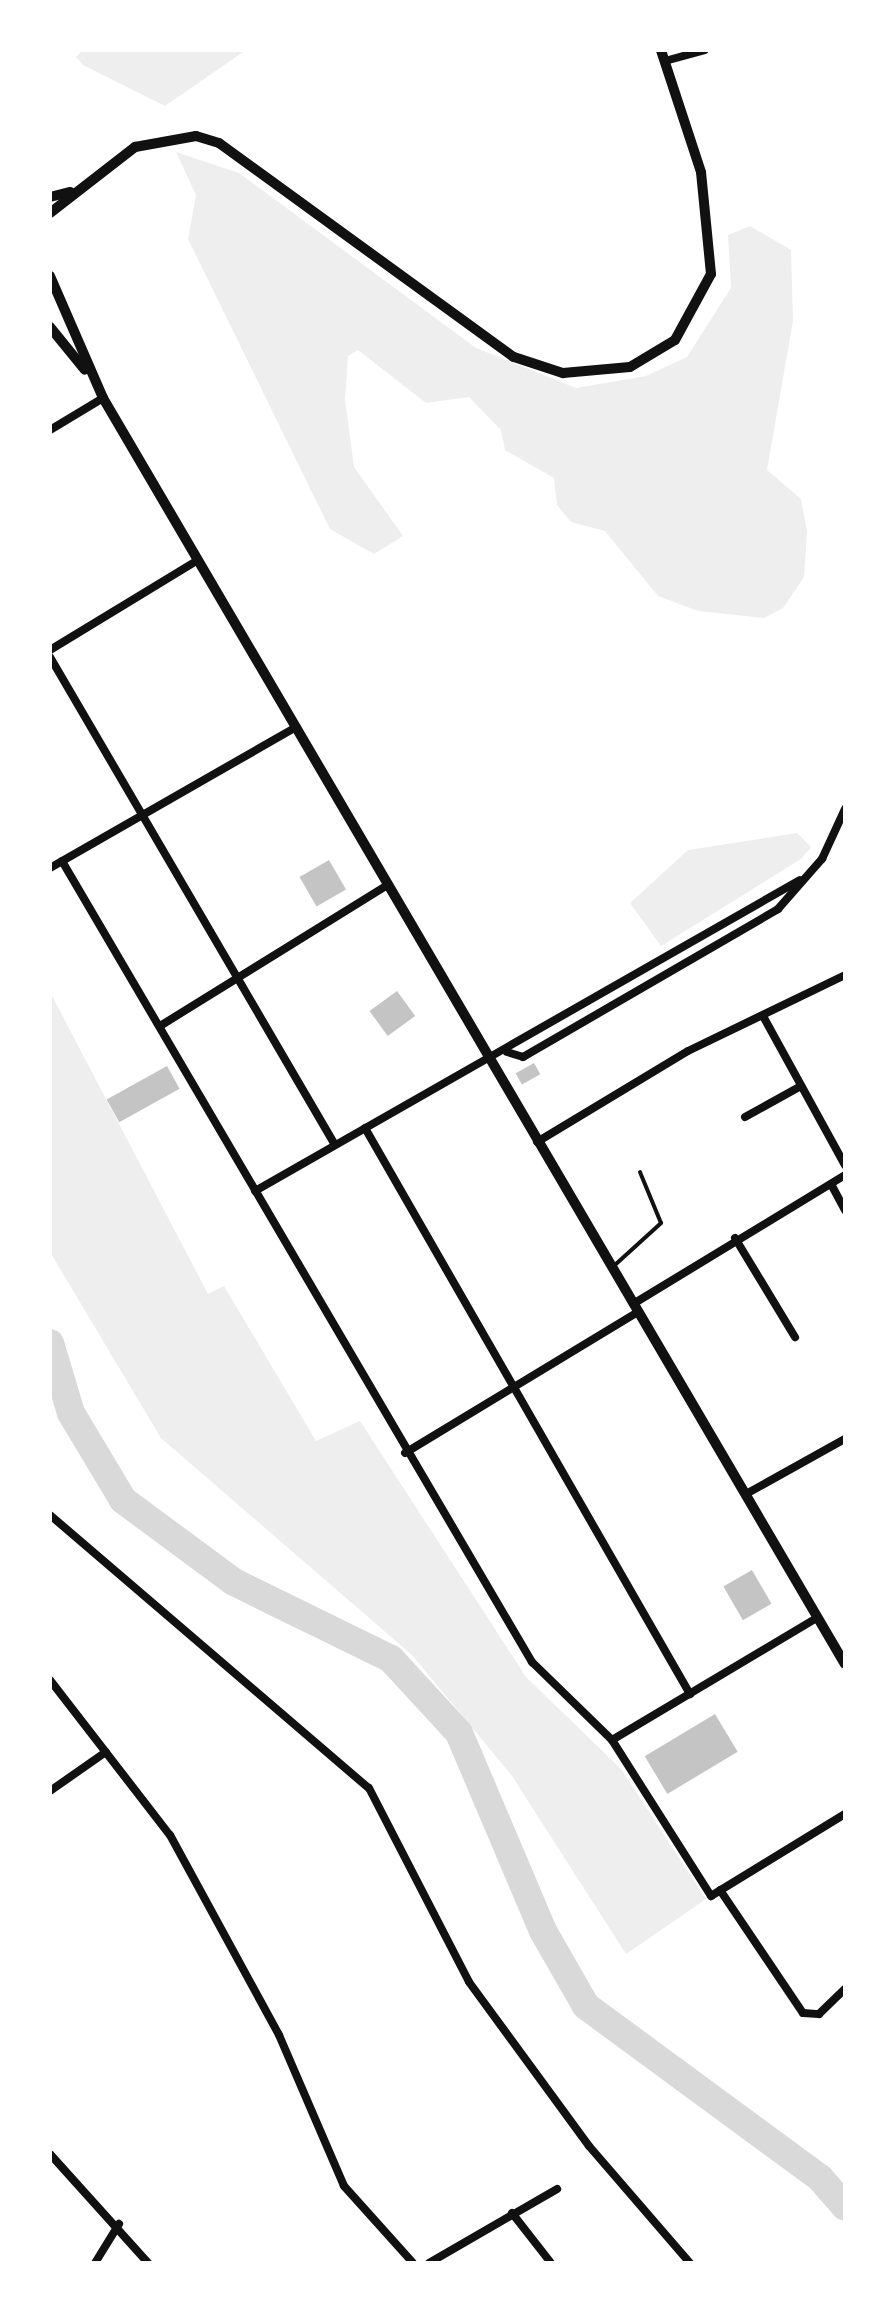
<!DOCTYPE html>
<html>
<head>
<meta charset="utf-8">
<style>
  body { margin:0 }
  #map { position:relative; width:895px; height:2313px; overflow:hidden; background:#fff; font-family:Quicksand,sans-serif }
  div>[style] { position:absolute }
  .green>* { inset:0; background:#eee }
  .river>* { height:28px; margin:-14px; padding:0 14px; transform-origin:14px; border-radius:14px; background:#d9d9d9 }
  .building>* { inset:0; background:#c4c4c4; transform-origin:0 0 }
  .service>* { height:4px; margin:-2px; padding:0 2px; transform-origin:2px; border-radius:2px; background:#111 }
  .minor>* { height:8px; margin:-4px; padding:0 4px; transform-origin:4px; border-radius:4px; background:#111 }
  .secondary>* { height:10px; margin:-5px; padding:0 5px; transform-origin:5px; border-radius:5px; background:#111 }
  span { translate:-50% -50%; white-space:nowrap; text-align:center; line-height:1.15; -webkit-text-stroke:10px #fff; paint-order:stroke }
  .frame { position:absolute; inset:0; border:52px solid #fff; pointer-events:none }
</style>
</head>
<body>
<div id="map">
  <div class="green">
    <div style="clip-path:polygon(83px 50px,246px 50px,165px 106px,83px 65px,76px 57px)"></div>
    <div style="clip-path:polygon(176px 152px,239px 173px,476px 348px,576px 388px,646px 376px,687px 357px,731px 288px,728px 235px,750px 226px,791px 250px,793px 321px,767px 470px,801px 499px,807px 531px,804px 577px,783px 608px,764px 618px,698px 611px,658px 596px,605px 531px,571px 522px,557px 505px,554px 478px,505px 450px,501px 430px,469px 397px,426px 403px,358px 350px,348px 356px,345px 399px,354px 467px,403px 536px,374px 554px,330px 529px,188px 239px,196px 195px)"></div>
    <div style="clip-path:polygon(797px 833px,811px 847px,801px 859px,661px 946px,630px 903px,688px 850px)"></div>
    <div style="clip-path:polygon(50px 992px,208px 1294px,224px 1286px,316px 1441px,360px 1421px,526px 1677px,621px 1769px,706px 1899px,626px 1954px,512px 1776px,412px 1655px,161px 1438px,50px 1252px)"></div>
  </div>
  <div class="river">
    <div style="left:50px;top:1343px;width:73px;rotate:73.3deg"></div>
    <div style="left:71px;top:1413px;width:101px;rotate:59.1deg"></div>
    <div style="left:123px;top:1500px;width:138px;rotate:36.5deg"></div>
    <div style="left:234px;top:1582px;width:175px;rotate:26.1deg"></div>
    <div style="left:391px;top:1659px;width:100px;rotate:47.4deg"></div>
    <div style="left:459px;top:1733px;width:215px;rotate:67deg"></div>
    <div style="left:543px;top:1931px;width:86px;rotate:60.2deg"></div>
    <div style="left:586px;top:2006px;width:290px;rotate:36.3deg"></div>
    <div style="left:820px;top:2178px;width:38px;rotate:49deg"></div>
  </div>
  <div class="building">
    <div style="left:329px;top:860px;width:34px;height:34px;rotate:60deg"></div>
    <div style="left:397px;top:991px;width:31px;height:34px;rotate:54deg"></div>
    <div style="left:534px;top:1063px;width:13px;height:21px;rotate:61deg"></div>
    <div style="left:167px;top:1066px;width:26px;height:69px;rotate:61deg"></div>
    <div style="left:752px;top:1570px;width:39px;height:33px;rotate:60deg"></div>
    <div style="left:715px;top:1714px;width:44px;height:82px;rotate:59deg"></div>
  </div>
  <div class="service">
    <div style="left:616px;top:1264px;width:61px;rotate:-42.3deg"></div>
    <div style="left:661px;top:1223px;width:55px;rotate:-112.4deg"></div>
  </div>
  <div class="minor">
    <div style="left:665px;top:61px;width:41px;rotate:-15.4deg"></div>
    <div style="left:50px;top:430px;width:62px;rotate:-31.1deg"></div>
    <div style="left:50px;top:650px;width:173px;rotate:-31.3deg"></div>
    <div style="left:50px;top:657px;width:565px;rotate:59.71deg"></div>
    <div style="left:62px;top:861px;width:929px;rotate:59.6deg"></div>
    <div style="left:532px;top:1662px;width:112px;rotate:44.3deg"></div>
    <div style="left:612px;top:1740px;width:185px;rotate:57.6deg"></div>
    <div style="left:711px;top:1896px;width:157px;rotate:-31.5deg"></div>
    <div style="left:50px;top:868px;width:284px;rotate:-29.8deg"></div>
    <div style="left:763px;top:1016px;width:170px;rotate:61.2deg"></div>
    <div style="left:160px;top:1026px;width:267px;rotate:-31.8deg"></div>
    <div style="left:507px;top:1052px;width:17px;rotate:17deg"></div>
    <div style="left:523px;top:1057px;width:295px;rotate:-30.1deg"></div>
    <div style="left:778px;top:909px;width:67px;rotate:-48.7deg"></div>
    <div style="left:822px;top:859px;width:55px;rotate:-65.3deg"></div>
    <div style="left:745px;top:1117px;width:64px;rotate:-29deg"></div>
    <div style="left:365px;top:1128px;width:653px;rotate:60.14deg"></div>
    <div style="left:537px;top:1142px;width:176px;rotate:-31.1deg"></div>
    <div style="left:688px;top:1051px;width:174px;rotate:-25.8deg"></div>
    <div style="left:831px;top:1184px;width:30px;rotate:62deg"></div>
    <div style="left:255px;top:1191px;width:627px;rotate:-29.71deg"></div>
    <div style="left:735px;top:1238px;width:116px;rotate:58.8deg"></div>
    <div style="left:633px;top:1304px;width:248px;rotate:-31.3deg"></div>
    <div style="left:405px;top:1453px;width:272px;rotate:-31.2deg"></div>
    <div style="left:746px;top:1494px;width:113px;rotate:-29.1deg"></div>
    <div style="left:50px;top:1515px;width:420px;rotate:40.6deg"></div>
    <div style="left:369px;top:1788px;width:218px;rotate:62.7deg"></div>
    <div style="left:469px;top:1982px;width:203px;rotate:53.8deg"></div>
    <div style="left:589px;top:2146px;width:155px;rotate:49.2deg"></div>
    <div style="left:50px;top:1680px;width:196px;rotate:52.3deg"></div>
    <div style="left:170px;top:1835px;width:228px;rotate:61.4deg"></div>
    <div style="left:279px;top:2035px;width:164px;rotate:66.7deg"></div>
    <div style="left:344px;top:2186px;width:103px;rotate:48.1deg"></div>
    <div style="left:612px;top:1740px;width:239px;rotate:-30.8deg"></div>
    <div style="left:50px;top:1791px;width:68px;rotate:-34.9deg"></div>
    <div style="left:720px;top:1890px;width:148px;rotate:56deg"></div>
    <div style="left:803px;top:2013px;width:16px;rotate:4deg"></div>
    <div style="left:819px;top:2014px;width:36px;rotate:-44deg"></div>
    <div style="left:50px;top:2154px;width:147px;rotate:48deg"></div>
    <div style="left:512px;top:2213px;width:63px;rotate:52deg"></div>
    <div style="left:95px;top:2263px;width:46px;rotate:-58.4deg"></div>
    <div style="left:429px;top:2263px;width:148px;rotate:-30deg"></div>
  </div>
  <div class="secondary">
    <div style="left:50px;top:197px;width:21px;rotate:-14deg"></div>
    <div style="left:50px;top:213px;width:108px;rotate:-37.8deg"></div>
    <div style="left:135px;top:147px;width:62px;rotate:-10.2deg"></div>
    <div style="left:196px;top:136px;width:24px;rotate:17deg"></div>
    <div style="left:219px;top:143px;width:364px;rotate:36deg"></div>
    <div style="left:514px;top:357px;width:52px;rotate:18.1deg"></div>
    <div style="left:563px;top:373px;width:67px;rotate:-5.1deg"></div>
    <div style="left:630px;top:367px;width:52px;rotate:-31deg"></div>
    <div style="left:675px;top:340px;width:75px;rotate:-61.4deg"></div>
    <div style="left:711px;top:274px;width:102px;rotate:-95.6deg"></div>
    <div style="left:701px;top:172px;width:128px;rotate:-108.2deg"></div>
    <div style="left:50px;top:276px;width:133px;rotate:66.5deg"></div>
    <div style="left:103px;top:398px;width:1467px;rotate:59.63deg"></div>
    <div style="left:50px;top:327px;width:55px;rotate:50.9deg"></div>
  </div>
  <div class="frame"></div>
</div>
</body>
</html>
